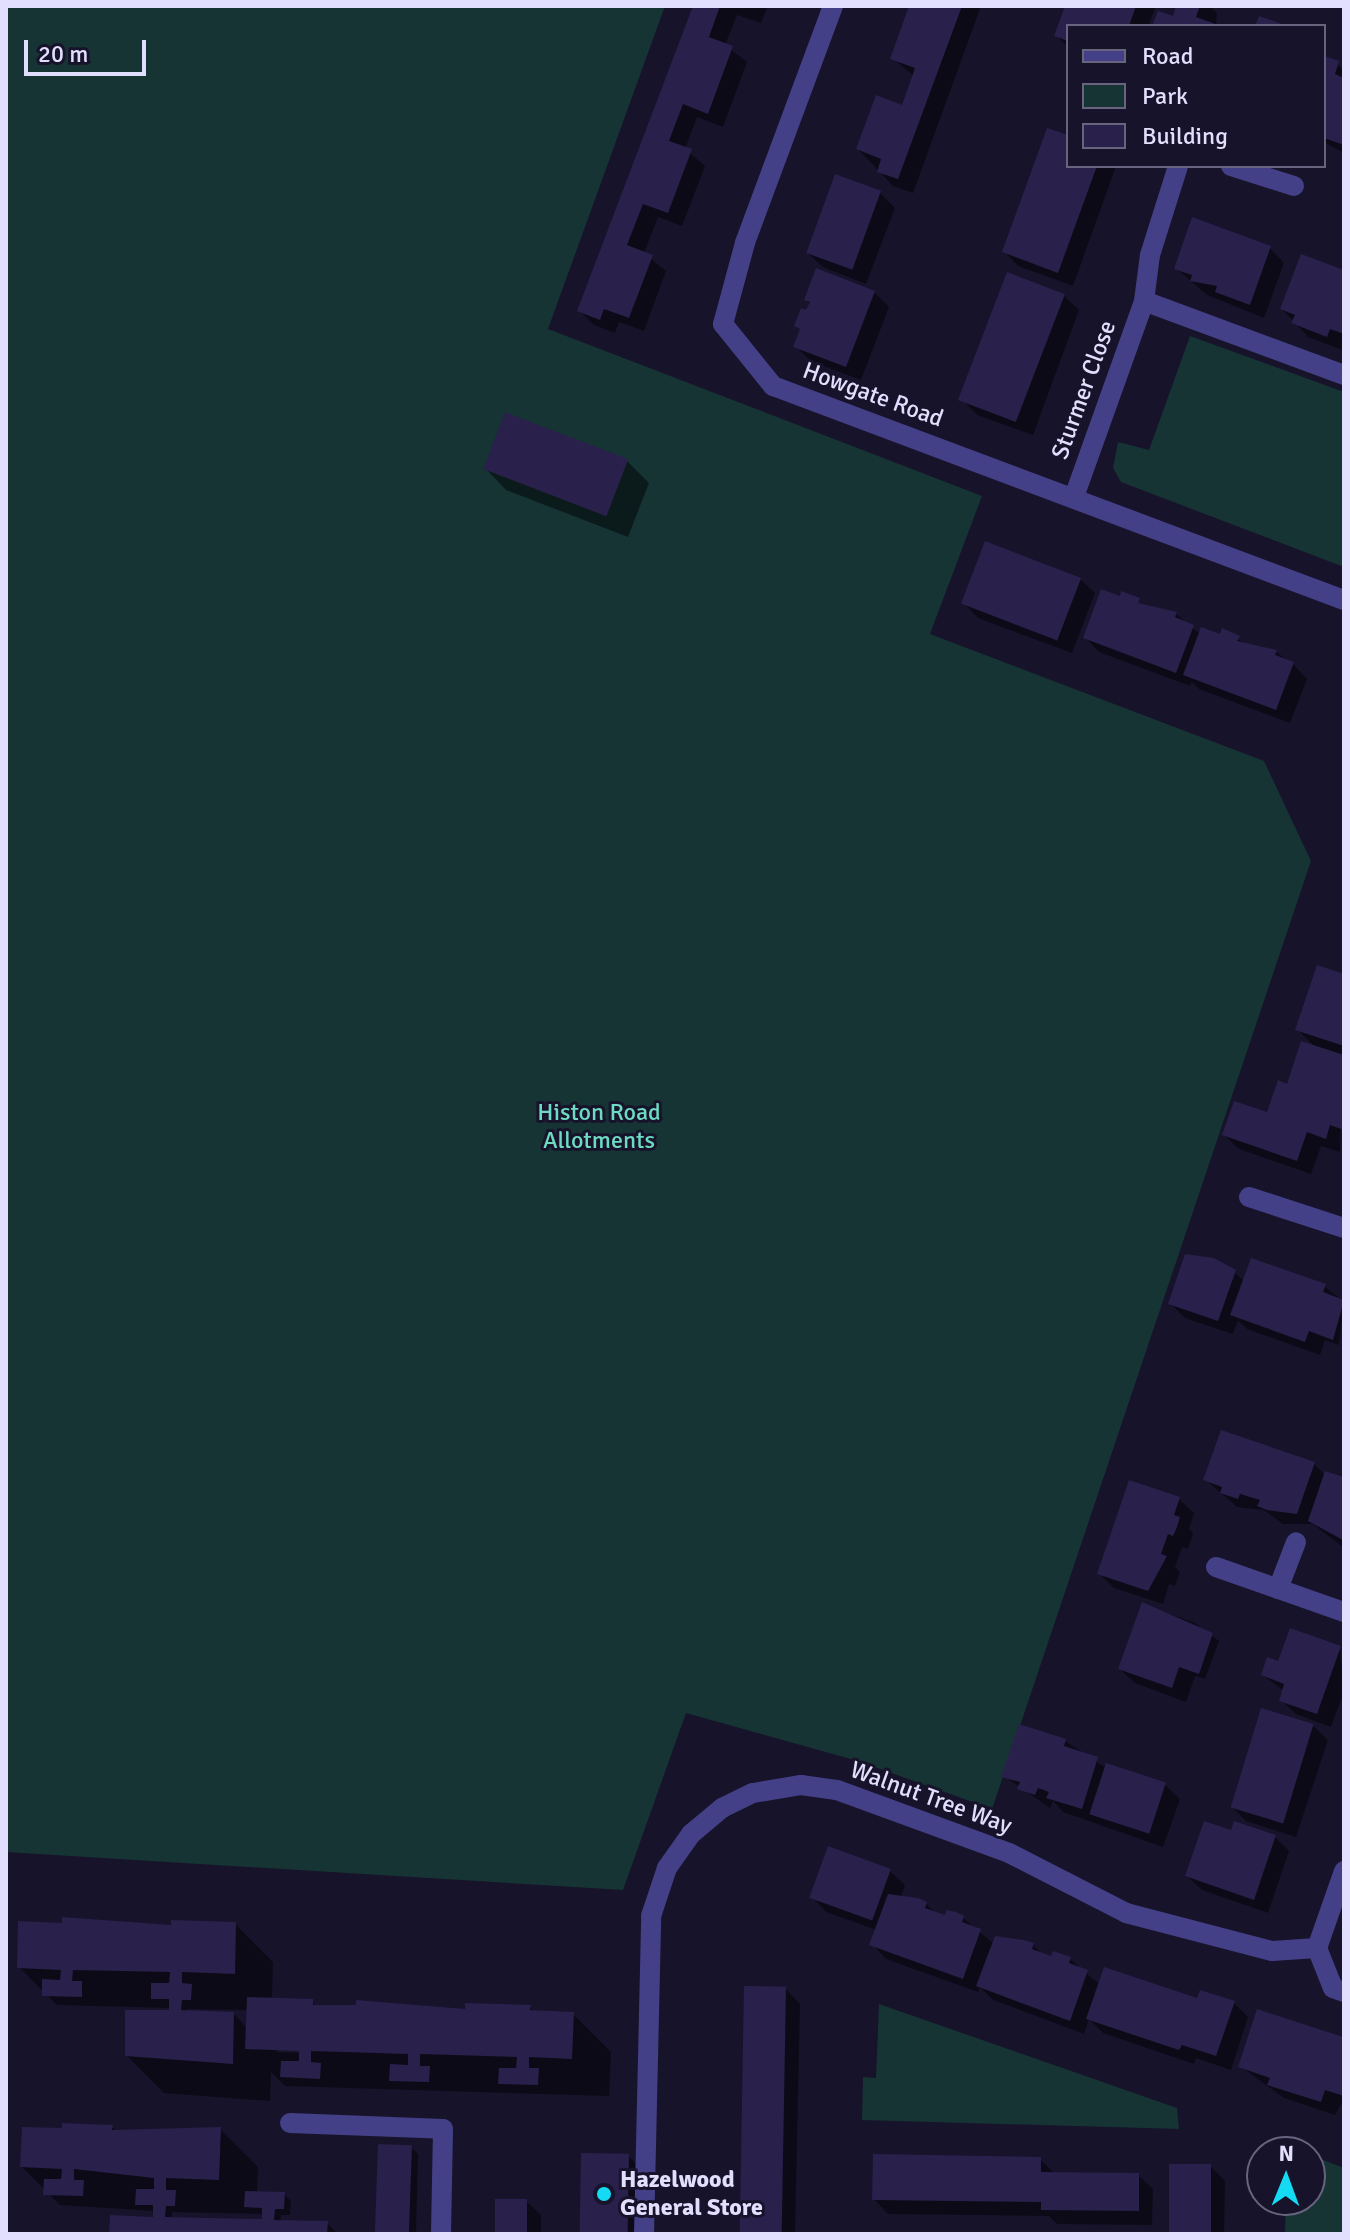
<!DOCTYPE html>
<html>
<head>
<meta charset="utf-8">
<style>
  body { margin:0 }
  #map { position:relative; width:1350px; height:2240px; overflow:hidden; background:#17132b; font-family:Signika,sans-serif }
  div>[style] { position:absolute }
  .green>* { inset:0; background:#163434 }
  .shadow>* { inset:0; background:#0007 }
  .building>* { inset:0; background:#29204b; transform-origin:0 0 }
  .minor>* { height:20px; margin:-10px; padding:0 10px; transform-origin:10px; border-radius:10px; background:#444087 }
  .dots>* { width:22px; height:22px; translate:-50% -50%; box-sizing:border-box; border:4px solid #17132b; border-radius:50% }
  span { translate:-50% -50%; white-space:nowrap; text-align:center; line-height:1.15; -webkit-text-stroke:6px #17132b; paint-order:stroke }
  .street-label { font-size:24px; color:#e2defd }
  .park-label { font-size:24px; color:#6cdbc1 }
  .poi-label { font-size:24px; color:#e2defd; font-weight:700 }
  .left { translate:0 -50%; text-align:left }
  .frame { position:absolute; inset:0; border:8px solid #e2defd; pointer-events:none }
  .legend { position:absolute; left:1066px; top:24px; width:260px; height:144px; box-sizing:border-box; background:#17132b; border:2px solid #68647f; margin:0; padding:10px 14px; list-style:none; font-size:24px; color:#e2defd }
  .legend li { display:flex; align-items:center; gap:16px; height:40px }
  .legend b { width:40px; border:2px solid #68647f }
  .north { position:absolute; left:1246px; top:2136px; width:80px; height:80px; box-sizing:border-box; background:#17132b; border:2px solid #68647f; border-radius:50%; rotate:1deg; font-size:22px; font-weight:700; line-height:32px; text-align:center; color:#e2defd }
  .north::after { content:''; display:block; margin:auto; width:28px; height:36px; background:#14dbf3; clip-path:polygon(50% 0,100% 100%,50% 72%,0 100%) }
  .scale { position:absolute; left:24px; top:40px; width:122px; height:36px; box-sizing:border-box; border:4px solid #e2defd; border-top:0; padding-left:10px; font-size:24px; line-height:28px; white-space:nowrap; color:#e2defd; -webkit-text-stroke:6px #17132b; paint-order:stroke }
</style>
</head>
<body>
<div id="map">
  <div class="green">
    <div style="clip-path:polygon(6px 6px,665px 6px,548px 329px,982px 496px,930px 634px,1264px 761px,1311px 861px,992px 1809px,858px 1761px,686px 1713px,623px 1890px,6px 1852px)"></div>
    <div style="clip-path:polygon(1190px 336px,1344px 392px,1344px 567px,1121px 482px,1113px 468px,1118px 442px,1149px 450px)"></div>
    <div style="clip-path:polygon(879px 2004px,1177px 2108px,1179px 2129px,862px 2120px,863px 2077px,876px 2078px)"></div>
    <div style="clip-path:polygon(1310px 2155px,1344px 2168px,1344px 2234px,1285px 2234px,1286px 2200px,1310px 2200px)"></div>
  </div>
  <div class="shadow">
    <div style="clip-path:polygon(694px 6px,768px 6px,761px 23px,737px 15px,725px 45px,747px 62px,723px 127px,697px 117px,685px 149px,705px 166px,682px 226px,658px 217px,644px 253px,666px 271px,644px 331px,619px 322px,615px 333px,594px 325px,580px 311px)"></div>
    <div style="clip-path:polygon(912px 6px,981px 6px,913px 193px,893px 186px,858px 149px,903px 107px,914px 76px,892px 58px)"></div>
    <div style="clip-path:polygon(1067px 6px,1156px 6px,1148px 26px,1068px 26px,1068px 47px,1056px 35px)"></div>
    <div style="clip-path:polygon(1179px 6px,1209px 6px,1217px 13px,1216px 26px,1154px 26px,1174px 19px)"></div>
    <div style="clip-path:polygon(1324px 58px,1344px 69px,1344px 153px,1324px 142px)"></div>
    <div style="clip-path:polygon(1068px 138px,1068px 166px,1116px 166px,1073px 286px,1018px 266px,1004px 251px)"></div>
    <div style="clip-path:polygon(880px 193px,895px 208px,866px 284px,823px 267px,808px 253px)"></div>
    <div style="clip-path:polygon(1270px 248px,1284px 263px,1264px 318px,1207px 295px,1176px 268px)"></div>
    <div style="clip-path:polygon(1344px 272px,1344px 344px,1342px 350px,1308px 337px,1282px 309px)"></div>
    <div style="clip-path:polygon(874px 292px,889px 307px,861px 380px,810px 361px,796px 346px,802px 331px,796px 325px,811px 304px,806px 300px)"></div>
    <div style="clip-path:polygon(1064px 296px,1079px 310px,1033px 435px,977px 415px,963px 400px)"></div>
    <div style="clip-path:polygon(627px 461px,649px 483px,628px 537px,506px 490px,485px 468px)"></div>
    <div style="clip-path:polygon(1080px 579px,1095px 593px,1072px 653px,978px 618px,964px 603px)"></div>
    <div style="clip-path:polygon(1146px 608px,1176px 614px,1200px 634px,1221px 636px,1223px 631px,1258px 651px,1260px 646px,1276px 652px,1293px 664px,1307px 679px,1290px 723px,1199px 689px,1192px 682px,1190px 686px,1099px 652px,1085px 637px)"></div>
    <div style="clip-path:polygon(1344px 977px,1340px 1152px,1321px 1146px,1311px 1174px,1239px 1149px,1224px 1135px,1268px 1115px,1316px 1048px,1297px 1029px)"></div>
    <div style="clip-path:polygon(1234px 1272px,1244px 1281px,1324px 1286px,1344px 1302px,1339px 1345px,1325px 1340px,1320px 1355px,1247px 1329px,1238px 1320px,1233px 1334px,1185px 1318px,1171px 1304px)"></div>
    <div style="clip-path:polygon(1314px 1464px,1326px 1476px,1344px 1479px,1344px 1548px,1313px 1524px,1283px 1524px,1264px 1510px,1237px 1507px,1206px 1480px)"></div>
    <div style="clip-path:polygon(1179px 1499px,1194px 1513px,1189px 1529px,1193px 1533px,1188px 1549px,1182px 1547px,1175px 1567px,1180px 1572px,1175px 1586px,1169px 1584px,1163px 1604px,1114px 1588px,1099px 1573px)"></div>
    <div style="clip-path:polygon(1143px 1604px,1195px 1623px,1219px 1641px,1205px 1679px,1195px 1676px,1186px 1702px,1135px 1683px,1120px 1669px)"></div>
    <div style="clip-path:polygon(1340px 1648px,1344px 1692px,1331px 1727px,1296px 1714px,1281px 1700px,1284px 1691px,1263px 1675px,1279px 1664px)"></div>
    <div style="clip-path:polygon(1313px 1726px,1328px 1740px,1296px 1837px,1246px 1821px,1232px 1807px)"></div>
    <div style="clip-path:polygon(1065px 1741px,1106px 1768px,1165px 1785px,1180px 1799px,1163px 1847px,1063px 1812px,1053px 1801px,1050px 1808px,1004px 1776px)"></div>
    <div style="clip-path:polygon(1233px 1833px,1275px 1837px,1289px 1851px,1268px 1913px,1202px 1890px,1187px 1876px)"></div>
    <div style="clip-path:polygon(890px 1871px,905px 1885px,900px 1899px,926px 1904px,937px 1914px,963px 1918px,994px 1944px,1033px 1945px,1044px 1956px,1070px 1959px,1100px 1985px,1234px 2003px,1248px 2017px,1231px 2070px,1196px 2058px,1194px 2064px,1103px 2033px,1089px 2019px,1084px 2034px,993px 2000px,980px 1987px,978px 1992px,886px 1959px,872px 1944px,877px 1930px,826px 1912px,812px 1897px)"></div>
    <div style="clip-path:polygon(evenodd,235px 1924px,273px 1962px,272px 2000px,312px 2001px,317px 2007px,467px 2011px,530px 2007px,535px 2013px,573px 2014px,611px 2052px,609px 2096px,285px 2086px,271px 2072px,270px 2101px,164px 2093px,127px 2056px,174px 2013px,171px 2008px,57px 2005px,19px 1967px,173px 1927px,235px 1924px,187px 2009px,248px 2010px,248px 2029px,234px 2014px,187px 2013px,187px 2009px,235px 1924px,277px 2048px,310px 2049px,310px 2053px,277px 2052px,277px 2048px)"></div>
    <div style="clip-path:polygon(786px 1989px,800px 2004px,795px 2234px,740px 2234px)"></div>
    <div style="clip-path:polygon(1341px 2039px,1344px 2099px,1335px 2115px,1284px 2098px,1240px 2066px)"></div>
    <div style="clip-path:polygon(evenodd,112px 2127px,117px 2132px,220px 2129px,258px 2167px,257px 2194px,284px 2194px,291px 2201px,290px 2215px,281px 2215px,280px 2222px,327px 2223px,338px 2234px,111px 2234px,155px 2218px,155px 2211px,60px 2205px,22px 2167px,24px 2129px,112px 2127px,172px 2212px,264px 2214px,267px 2222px,172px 2219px,172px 2212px)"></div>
    <div style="clip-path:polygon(411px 2147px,418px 2154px,416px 2234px,378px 2234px)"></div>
    <div style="clip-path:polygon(628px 2156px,650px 2177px,649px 2234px,581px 2234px)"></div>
    <div style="clip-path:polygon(1040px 2159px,1055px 2174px,1138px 2175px,1153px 2189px,1152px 2225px,1057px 2224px,1049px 2216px,888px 2214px,874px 2199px)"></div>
    <div style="clip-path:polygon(1210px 2166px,1225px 2181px,1224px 2234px,1169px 2234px)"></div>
    <div style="clip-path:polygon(526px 2201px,541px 2215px,541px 2234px,497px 2234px)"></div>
  </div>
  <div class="building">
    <div style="clip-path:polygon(693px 6px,720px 6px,709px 37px,733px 46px,708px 114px,683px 104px,669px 141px,692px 149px,668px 213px,643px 204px,627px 245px,653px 255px,629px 318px,604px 309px,600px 320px,577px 311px)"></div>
    <div style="clip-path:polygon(909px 6px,962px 6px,898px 179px,877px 172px,881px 159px,856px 149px,876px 95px,902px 105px,908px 88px,915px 68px,890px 59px)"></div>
    <div style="clip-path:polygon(1065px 6px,1136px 6px,1129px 26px,1068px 26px,1068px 41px,1054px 36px)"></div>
    <div style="clip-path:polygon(1176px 6px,1200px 6px,1196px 17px,1221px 26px,1152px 26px,1158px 11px,1173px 16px)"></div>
    <div style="clip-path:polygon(1259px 16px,1282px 24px,1281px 26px,1255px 26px)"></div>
    <div style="clip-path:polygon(1324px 56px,1339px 61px,1335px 74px,1344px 78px,1344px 145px,1324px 138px)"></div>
    <div style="clip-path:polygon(1047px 128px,1068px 135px,1068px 166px,1097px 166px,1058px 273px,1002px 252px)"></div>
    <div style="left:835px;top:174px;width:49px;height:84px;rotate:20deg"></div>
    <div style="clip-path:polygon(1192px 217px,1271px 246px,1250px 305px,1215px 292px,1217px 286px,1190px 281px,1192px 275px,1174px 269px)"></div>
    <div style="clip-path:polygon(1301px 254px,1344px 270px,1344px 334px,1330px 329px,1327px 337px,1291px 323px,1295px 315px,1280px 309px)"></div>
    <div style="clip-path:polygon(816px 268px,875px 291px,846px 367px,793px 347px,800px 329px,794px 326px,801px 308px,806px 310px,810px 302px,804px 300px)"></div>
    <div style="left:1007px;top:272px;width:62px;height:137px;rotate:21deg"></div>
    <div style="left:505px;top:412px;width:132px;height:61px;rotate:21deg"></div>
    <div style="left:985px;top:541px;width:103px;height:67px;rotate:21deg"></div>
    <div style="clip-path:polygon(1101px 589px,1120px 596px,1121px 591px,1140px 598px,1138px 603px,1177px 612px,1175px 617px,1194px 625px,1176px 673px,1083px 638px)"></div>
    <div style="clip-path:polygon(1201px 627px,1220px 634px,1222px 628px,1240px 636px,1237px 641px,1277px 650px,1275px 655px,1294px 662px,1276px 710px,1183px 675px)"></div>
    <div style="clip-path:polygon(1317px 965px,1344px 974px,1344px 1046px,1295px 1030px)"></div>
    <div style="clip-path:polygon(1301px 1041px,1344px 1055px,1344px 1130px,1330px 1125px,1326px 1139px,1307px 1132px,1297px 1161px,1222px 1135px,1234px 1101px,1267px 1112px,1278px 1080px,1287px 1084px)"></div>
    <div style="clip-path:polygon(1185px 1254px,1214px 1258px,1236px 1270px,1218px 1321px,1168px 1304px)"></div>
    <div style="clip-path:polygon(1251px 1258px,1326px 1284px,1323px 1292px,1344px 1300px,1333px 1340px,1309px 1331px,1305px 1342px,1230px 1315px)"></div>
    <div style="clip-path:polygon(1221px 1430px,1315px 1462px,1297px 1514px,1267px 1510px,1257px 1506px,1260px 1500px,1240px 1494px,1238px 1499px,1220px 1493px,1222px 1487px,1203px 1480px)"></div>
    <div style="clip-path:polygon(1325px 1471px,1344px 1477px,1343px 1540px,1308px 1521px)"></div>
    <div style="clip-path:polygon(1129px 1480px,1180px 1497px,1174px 1515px,1180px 1517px,1177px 1527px,1173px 1536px,1168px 1534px,1161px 1554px,1167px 1556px,1148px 1591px,1097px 1574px)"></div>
    <div style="clip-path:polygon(1142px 1602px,1213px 1633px,1199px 1674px,1179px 1667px,1172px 1688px,1118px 1669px)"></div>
    <div style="clip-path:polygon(1290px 1628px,1341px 1646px,1317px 1714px,1279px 1701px,1284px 1684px,1261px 1675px,1267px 1657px,1278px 1661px)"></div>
    <div style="left:1261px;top:1708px;width:55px;height:104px;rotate:17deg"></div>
    <div style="clip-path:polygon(1019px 1724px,1066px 1739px,1064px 1746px,1098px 1757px,1082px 1809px,1046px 1798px,1049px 1792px,1038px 1788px,1035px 1795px,1017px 1789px,1020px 1782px,1001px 1777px)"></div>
    <div style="left:1106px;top:1763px;width:63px;height:54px;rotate:18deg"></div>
    <div style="clip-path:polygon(1204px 1821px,1231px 1830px,1234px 1821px,1276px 1835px,1254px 1900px,1185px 1876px)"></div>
    <div style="left:828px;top:1846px;width:67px;height:55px;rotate:20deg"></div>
    <div style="clip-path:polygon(888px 1894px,918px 1898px,927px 1902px,925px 1908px,945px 1915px,946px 1910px,956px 1912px,964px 1916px,962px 1922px,981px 1929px,963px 1979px,869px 1945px)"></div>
    <div style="clip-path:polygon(62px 1917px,171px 1925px,171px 1920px,236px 1922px,235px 1974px,182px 1972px,182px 1983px,192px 1984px,191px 2000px,182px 2000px,181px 2010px,234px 2012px,233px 2064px,125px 2056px,125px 2010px,169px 2010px,169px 1999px,151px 1999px,151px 1983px,169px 1983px,170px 1972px,73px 1970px,72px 1981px,82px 1981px,82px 1997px,42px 1996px,42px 1979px,60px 1980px,61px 1970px,17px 1968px,18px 1921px,62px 1923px)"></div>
    <div style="clip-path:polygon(995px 1936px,1024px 1940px,1034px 1943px,1032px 1949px,1051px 1956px,1053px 1951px,1071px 1957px,1069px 1963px,1088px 1970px,1070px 2021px,976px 1986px)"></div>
    <div style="clip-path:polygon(1104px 1967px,1197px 1998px,1200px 1990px,1235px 2001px,1216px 2056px,1182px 2045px,1179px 2050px,1086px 2019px)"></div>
    <div style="left:744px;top:1986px;width:42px;height:248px;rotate:1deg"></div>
    <div style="clip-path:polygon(247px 1997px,313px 1999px,313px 2005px,356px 2005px,356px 2000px,465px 2009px,465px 2003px,531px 2005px,530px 2010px,574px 2012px,572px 2059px,529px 2057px,529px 2068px,539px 2068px,538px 2085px,498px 2084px,499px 2068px,516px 2068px,517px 2057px,420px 2054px,420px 2066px,430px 2066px,429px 2082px,389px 2081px,390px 2064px,408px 2065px,408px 2054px,311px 2051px,311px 2062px,321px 2063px,320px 2079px,280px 2077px,281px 2061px,299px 2061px,299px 2051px,245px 2049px)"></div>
    <div style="clip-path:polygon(1257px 2009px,1343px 2037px,1344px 2096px,1325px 2090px,1321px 2102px,1267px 2085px,1270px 2078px,1238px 2067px)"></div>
    <div style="clip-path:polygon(62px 2123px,113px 2125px,112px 2130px,221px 2127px,219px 2180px,166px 2178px,166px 2190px,176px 2190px,175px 2206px,166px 2206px,165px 2217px,262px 2219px,262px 2208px,244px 2207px,245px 2191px,285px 2192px,284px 2209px,275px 2209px,274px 2220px,328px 2221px,327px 2234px,109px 2234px,110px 2215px,153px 2217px,153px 2205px,135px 2205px,136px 2189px,154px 2189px,154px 2178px,74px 2169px,74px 2180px,84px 2180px,83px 2196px,43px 2195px,44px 2179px,61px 2179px,62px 2169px,20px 2167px,22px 2127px,62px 2128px)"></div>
    <div style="left:378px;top:2144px;width:34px;height:90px;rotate:2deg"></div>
    <div style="left:581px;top:2153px;width:48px;height:81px;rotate:1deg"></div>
    <div style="clip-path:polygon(873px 2154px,1041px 2157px,1041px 2172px,1139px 2173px,1139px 2211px,1041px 2210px,1041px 2202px,872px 2200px)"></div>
    <div style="left:1169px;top:2164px;width:42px;height:70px"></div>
    <div style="left:495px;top:2199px;width:32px;height:35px"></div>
  </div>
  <div class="minor">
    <div style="left:833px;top:6px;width:253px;rotate:110.4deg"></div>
    <div style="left:745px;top:243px;width:84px;rotate:105.2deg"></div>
    <div style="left:723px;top:324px;width:80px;rotate:51.1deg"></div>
    <div style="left:773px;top:386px;width:610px;rotate:20.55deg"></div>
    <div style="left:1231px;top:166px;width:66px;rotate:17.6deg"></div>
    <div style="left:1144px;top:301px;width:213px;rotate:20.3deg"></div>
    <div style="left:1074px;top:497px;width:208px;rotate:-70.3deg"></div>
    <div style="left:1144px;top:301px;width:46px;rotate:-82.6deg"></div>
    <div style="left:1150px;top:255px;width:93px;rotate:-72.5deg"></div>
    <div style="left:1249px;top:1197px;width:100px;rotate:18.1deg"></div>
    <div style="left:1216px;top:1567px;width:136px;rotate:19.4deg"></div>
    <div style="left:1278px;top:1589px;width:50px;rotate:-69deg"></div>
    <div style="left:1344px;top:1871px;width:82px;rotate:109.3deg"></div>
    <div style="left:1317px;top:1948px;width:43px;rotate:68.2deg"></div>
    <div style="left:1333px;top:1988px;width:12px;rotate:20deg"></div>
    <div style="left:290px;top:2123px;width:153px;rotate:2.2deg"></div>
    <div style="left:443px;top:2129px;width:105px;rotate:91.1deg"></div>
    <div style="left:644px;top:2234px;width:318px;rotate:-88.7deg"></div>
    <div style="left:651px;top:1916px;width:51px;rotate:-71.6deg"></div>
    <div style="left:667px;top:1868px;width:42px;rotate:-54.8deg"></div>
    <div style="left:691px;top:1834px;width:40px;rotate:-40deg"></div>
    <div style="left:722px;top:1808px;width:34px;rotate:-26deg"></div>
    <div style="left:753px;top:1793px;width:49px;rotate:-9.5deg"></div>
    <div style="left:801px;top:1785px;width:36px;rotate:8deg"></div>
    <div style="left:837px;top:1790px;width:183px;rotate:20.1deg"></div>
    <div style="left:1009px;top:1853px;width:131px;rotate:27.1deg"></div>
    <div style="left:1126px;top:1913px;width:151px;rotate:14.6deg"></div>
    <div style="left:1272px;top:1951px;width:45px;rotate:-3.8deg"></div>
  </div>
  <div class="dots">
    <div style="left:604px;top:2194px;background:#14dbf3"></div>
  </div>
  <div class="street-label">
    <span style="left:1084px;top:390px;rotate:-70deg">Sturmer Close</span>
    <span style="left:873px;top:395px;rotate:20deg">Howgate Road</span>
    <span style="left:931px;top:1798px;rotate:20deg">Walnut Tree Way</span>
  </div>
  <div class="park-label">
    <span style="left:599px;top:1127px">Histon Road<br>Allotments</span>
  </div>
  <div class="poi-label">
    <span class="left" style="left:620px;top:2194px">Hazelwood<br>General Store</span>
  </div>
  <div class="frame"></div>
  <ul class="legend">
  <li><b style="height:10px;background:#444087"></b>Road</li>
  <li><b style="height:22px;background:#163434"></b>Park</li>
  <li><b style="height:22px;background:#29204b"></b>Building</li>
  </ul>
  <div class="north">N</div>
  <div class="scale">20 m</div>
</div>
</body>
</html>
